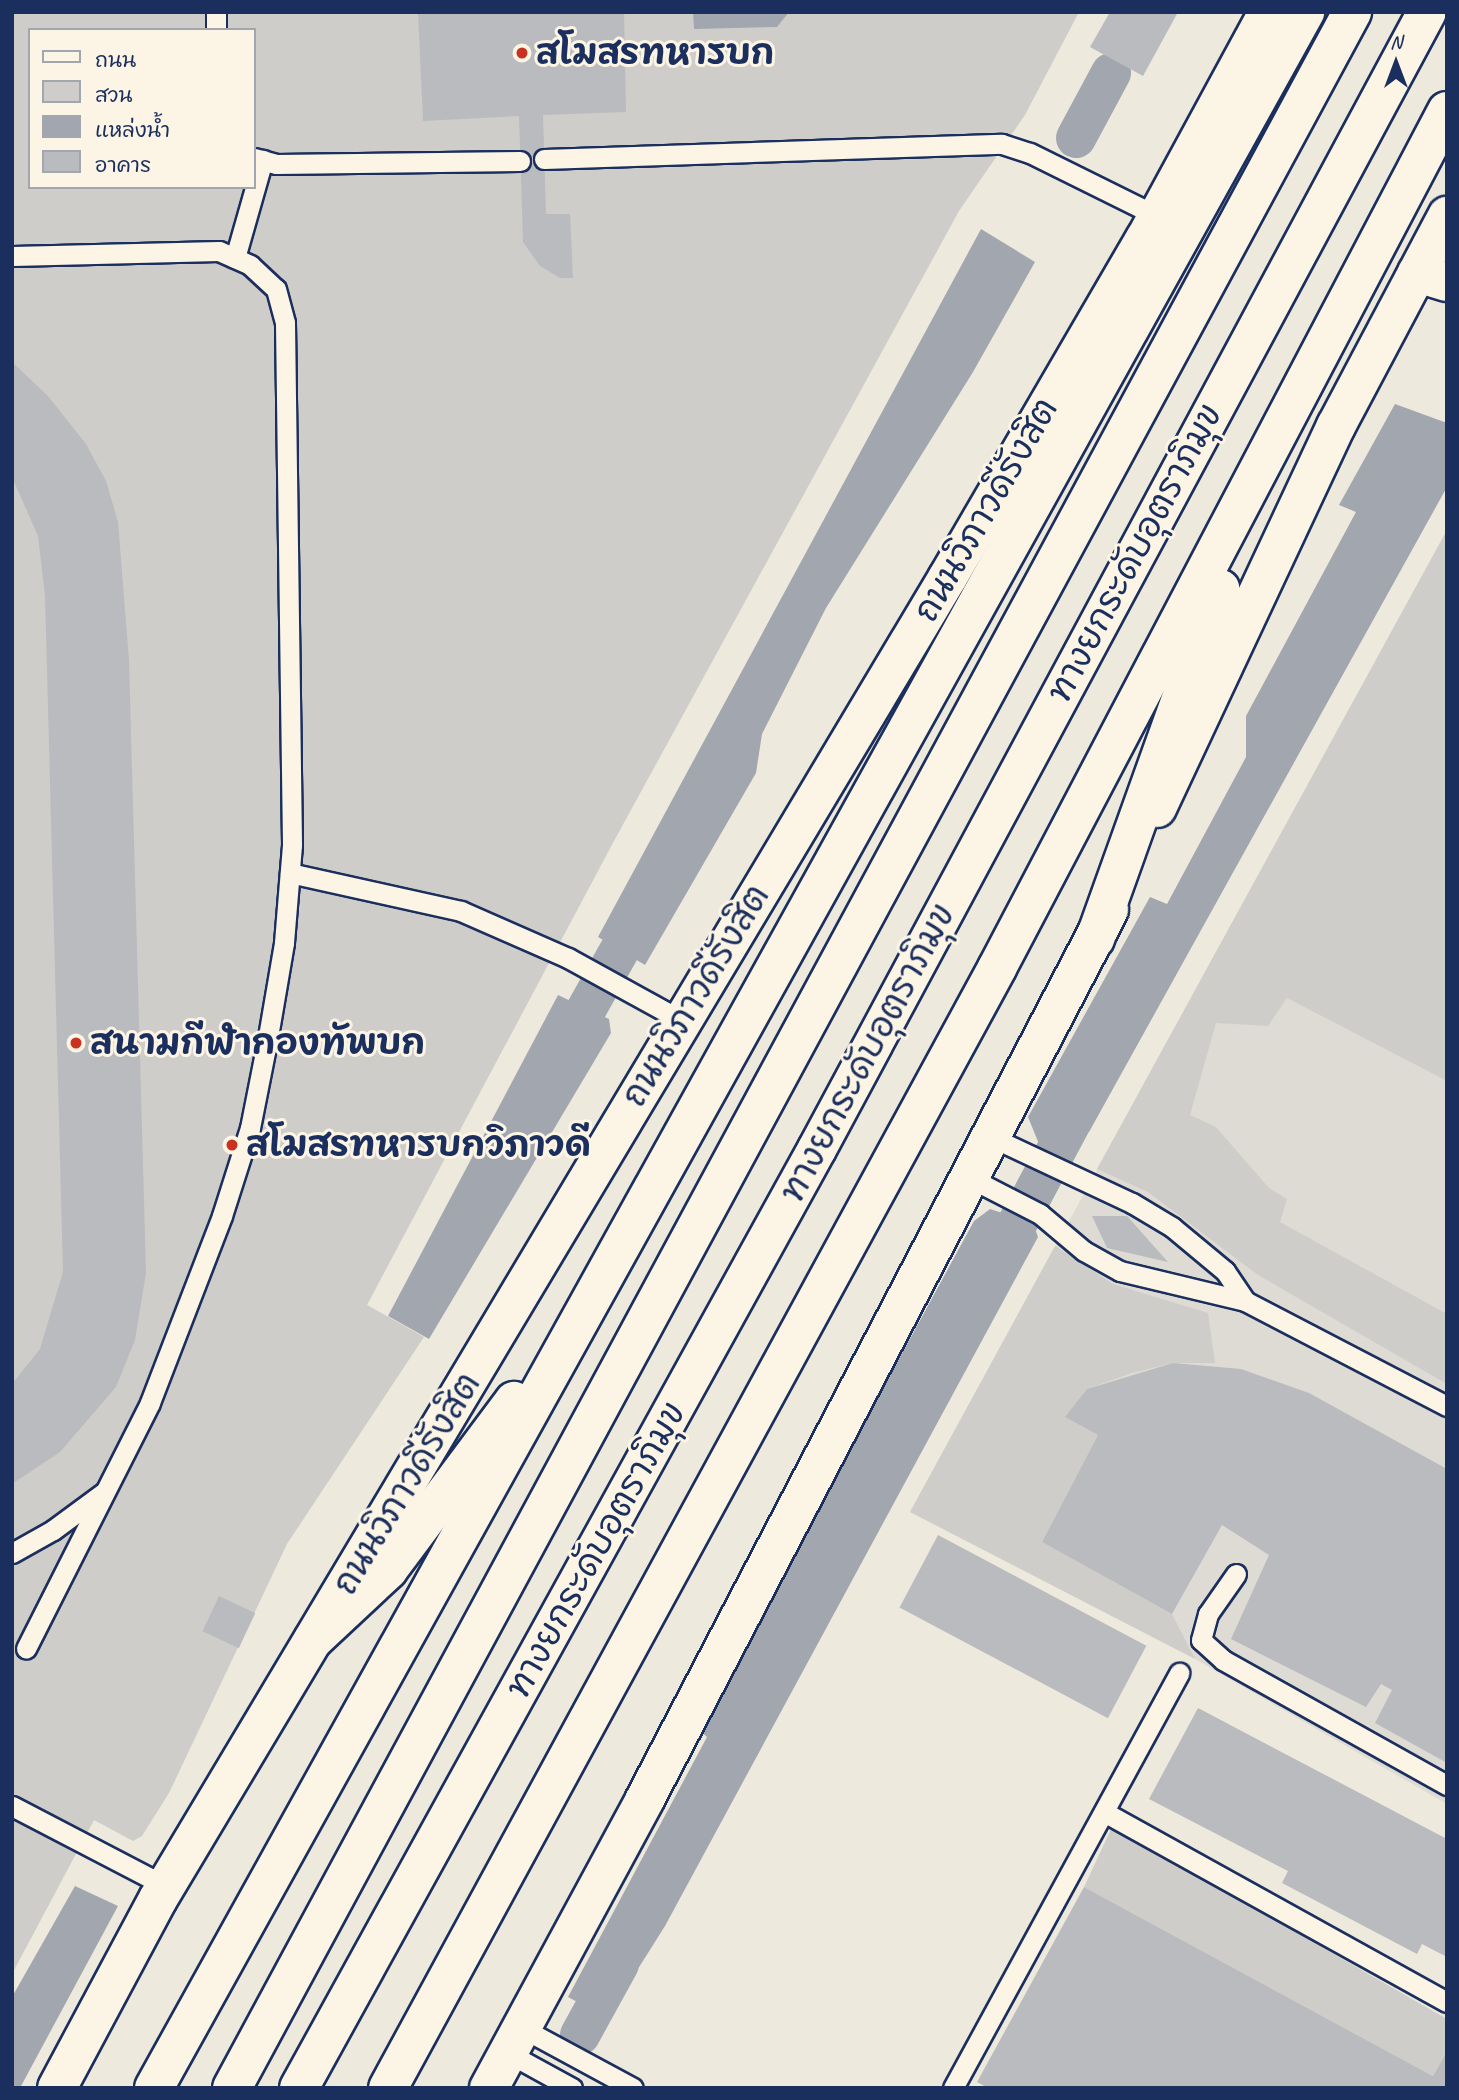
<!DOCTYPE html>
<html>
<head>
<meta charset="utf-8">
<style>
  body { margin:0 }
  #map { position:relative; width:1459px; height:2100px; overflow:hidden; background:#eee9dd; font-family:Caveat,"Playpen Sans Thai",sans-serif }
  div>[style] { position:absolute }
  .built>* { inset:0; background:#dedbd4 }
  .green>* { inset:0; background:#cfcdca }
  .water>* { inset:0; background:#a2a7af }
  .canal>* { height:40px; margin:-20px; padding:0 20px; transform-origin:20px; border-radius:20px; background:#a2a7af }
  .building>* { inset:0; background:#babbbe; transform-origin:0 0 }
  .roads { filter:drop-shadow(2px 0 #1b2f5e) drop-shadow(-2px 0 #1b2f5e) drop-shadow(0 2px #1b2f5e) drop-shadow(0 -2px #1b2f5e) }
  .service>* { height:19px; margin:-9.5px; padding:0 9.5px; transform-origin:9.5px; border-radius:9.5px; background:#fcf5e5 }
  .minor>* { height:38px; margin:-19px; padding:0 19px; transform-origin:19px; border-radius:19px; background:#fcf5e5 }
  .secondary>* { height:38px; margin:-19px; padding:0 19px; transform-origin:19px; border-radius:19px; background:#fcf5e5 }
  .trunk>* { height:38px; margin:-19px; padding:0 19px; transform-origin:19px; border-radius:19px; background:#fcf5e5 }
  .motorway>* { height:38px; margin:-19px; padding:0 19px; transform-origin:19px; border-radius:19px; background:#fcf5e5 }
  .dots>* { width:19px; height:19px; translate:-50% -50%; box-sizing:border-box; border:4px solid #fcf5e5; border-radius:50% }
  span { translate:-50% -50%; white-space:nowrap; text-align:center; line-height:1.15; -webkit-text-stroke:6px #fcf5e5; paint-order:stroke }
  .poi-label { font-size:35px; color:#1b2f5e; font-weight:700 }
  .left { translate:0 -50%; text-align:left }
  .street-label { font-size:35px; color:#1b2f5e }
  .frame { position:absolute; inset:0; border:14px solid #1b2f5e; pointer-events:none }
  .legend { position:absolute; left:28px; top:28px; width:228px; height:161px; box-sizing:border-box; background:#fcf5e5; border:2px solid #a2a6af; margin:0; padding:9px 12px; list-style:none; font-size:21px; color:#1b2f5e }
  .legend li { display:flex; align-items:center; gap:14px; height:35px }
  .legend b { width:35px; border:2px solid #a2a6af }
  .north { position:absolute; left:1361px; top:28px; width:70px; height:70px; -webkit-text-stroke:5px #fcf5e5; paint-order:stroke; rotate:0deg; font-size:19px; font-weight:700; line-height:28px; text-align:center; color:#1b2f5e }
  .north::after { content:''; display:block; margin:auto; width:24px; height:32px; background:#1b2f5e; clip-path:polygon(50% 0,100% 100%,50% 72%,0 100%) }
</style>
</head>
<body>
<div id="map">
  <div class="built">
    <div style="clip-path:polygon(1447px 530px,1447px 1804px,1162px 1640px,910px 1512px)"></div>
  </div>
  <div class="green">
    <div style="clip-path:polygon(evenodd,12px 12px,1079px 12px,1025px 115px,959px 211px,614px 841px,367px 1305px,424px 1337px,287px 1544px,169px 1793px,142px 1836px,133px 1841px,94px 1820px,12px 1974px,12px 12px,30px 30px,254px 30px,254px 187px,30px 187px,30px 30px)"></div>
    <div style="clip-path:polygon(1447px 530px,1447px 1081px,1287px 998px,1268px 1026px,1216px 1023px,1190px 1115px,1216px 1127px,1269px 1188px,1287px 1199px,1280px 1222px,1447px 1314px,1447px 1384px,1258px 1275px,1148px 1192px,1097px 1169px)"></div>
    <div style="clip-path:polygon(1055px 1246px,1113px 1284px,1208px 1313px,1215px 1363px,1173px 1363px,1132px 1373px,1087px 1389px,1066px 1417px,1098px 1435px,1042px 1542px,1172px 1614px,1195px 1659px,910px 1512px)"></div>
    <div style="clip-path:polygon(1112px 1827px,1447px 2019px,1447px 2051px,1433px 2076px,1084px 1887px)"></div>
  </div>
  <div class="water">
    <div style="clip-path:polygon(693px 12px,789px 12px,777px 27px,694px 29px)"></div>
    <div style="clip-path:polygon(981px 229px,1035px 262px,973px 372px,826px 608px,762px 734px,756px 773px,645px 965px,598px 937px)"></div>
    <div style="clip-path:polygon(1395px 404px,1447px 423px,1447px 487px,1089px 1132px,1066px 1121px,1041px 1149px,1028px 1117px,1150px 897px,1167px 904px,1246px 757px,1246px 716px,1356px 512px,1339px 505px)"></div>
    <div style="clip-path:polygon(558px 995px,609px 1019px,611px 1033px,429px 1339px,388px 1316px)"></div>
    <div style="clip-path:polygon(990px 1209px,1033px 1223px,1038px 1237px,665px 1926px,607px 2018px,568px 1997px,707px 1737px,698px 1729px,974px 1221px)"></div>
    <div style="clip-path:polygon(75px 1886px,118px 1906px,20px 2088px,12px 2088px,12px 1997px)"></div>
  </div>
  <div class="canal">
    <div style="left:1076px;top:138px;width:74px;rotate:-61.7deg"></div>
    <div style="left:559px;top:1058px;width:180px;rotate:-60.7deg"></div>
    <div style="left:995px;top:1265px;width:214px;rotate:-61.9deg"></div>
    <div style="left:580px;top:2035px;width:81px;rotate:-61.2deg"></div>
  </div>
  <div class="building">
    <div style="clip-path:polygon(418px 12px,624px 12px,626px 112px,543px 115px,546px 214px,570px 214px,573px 278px,560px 278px,540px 266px,523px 242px,519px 116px,423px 121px)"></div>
    <div style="clip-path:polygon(1110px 12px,1178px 12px,1143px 76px,1090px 47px)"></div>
    <div style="clip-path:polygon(12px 362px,48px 396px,86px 444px,106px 481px,118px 522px,129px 660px,146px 1273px,135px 1340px,116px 1387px,60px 1452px,12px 1484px,12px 1384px,40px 1349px,63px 1272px,45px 595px,38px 536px,12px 477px)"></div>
    <div style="clip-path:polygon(1092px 1216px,1127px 1216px,1168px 1262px,1107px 1248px)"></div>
    <div style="clip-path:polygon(1173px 1363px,1241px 1369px,1309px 1393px,1447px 1469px,1447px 1763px,1375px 1723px,1392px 1690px,1381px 1684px,1366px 1707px,1231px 1639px,1269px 1555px,1222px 1525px,1172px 1614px,1042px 1542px,1098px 1435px,1065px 1417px,1087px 1389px)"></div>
    <div style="left:938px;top:1535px;width:236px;height:82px;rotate:28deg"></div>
    <div style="left:219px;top:1596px;width:40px;height:39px;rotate:25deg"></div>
    <div style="clip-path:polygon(1198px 1708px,1447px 1839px,1447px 1957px,1422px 1944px,1417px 1954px,1282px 1883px,1288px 1871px,1149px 1799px)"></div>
    <div style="clip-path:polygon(1084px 1887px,1433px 2076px,1447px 2051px,1447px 2088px,988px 2088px,977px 2082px)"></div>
  </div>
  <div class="roads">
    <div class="service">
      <div style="left:216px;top:12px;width:18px;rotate:90deg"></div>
      <div style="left:254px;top:158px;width:23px;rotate:15deg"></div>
      <div style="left:276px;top:164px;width:244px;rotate:-0.7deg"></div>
      <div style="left:544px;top:159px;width:458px;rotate:-1.9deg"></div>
      <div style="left:1002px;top:144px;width:29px;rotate:18deg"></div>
      <div style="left:1030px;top:153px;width:142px;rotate:26.4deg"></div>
      <div style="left:12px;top:256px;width:207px;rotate:-1.4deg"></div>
      <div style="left:219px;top:251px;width:34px;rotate:24deg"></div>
      <div style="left:250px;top:265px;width:35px;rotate:43deg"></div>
      <div style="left:276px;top:289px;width:35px;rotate:75deg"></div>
      <div style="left:285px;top:323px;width:522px;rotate:89.23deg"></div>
      <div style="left:292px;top:845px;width:98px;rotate:94.7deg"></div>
      <div style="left:284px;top:943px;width:95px;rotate:99.7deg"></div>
      <div style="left:268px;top:1037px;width:93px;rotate:101.2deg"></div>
      <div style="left:250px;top:1128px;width:92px;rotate:107.7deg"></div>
      <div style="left:222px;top:1216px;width:200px;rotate:111.1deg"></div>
      <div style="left:150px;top:1403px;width:275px;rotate:116.8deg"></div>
      <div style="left:235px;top:258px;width:102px;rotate:-74.1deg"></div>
      <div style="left:290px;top:873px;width:175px;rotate:12.5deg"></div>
      <div style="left:461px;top:911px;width:117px;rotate:23.7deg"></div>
      <div style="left:568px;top:958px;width:129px;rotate:28.8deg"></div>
      <div style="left:989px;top:1136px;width:158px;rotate:25.1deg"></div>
      <div style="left:1132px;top:1203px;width:47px;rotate:31deg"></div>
      <div style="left:1172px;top:1227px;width:69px;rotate:39.7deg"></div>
      <div style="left:1225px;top:1271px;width:36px;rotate:56deg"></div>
      <div style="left:968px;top:1177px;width:81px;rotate:27.2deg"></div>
      <div style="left:1040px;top:1214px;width:57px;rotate:40.1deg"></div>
      <div style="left:1084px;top:1251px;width:41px;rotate:29.1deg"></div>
      <div style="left:1120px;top:1271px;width:129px;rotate:13.5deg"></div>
      <div style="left:1245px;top:1301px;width:228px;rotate:27.5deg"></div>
      <div style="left:12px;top:1553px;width:47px;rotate:-29.3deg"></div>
      <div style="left:53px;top:1530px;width:62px;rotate:-36.5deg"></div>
      <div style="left:1236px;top:1574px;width:49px;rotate:125deg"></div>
      <div style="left:1208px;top:1614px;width:27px;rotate:105deg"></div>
      <div style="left:1201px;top:1640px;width:30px;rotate:42deg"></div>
      <div style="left:1223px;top:1660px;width:257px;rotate:29.2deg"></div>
      <div style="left:12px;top:1806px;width:174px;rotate:27.5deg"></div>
      <div style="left:1104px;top:1812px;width:392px;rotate:29deg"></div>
      <div style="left:522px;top:2028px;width:126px;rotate:28.4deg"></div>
      <div style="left:508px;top:2053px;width:73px;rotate:28.7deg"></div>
      <div style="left:953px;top:2088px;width:473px;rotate:-61.4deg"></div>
    </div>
    <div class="minor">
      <div style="left:1417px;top:273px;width:31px;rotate:17deg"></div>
    </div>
    <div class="secondary">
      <div style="left:1157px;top:808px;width:422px;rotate:-64.9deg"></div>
      <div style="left:1336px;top:426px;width:238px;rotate:-62.1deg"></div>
      <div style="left:57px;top:2088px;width:214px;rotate:-61.9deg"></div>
      <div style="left:158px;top:1899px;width:1540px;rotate:-59.14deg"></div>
      <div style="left:948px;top:577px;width:391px;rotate:-59.8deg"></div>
      <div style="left:1145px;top:239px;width:258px;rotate:-61.5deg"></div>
      <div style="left:489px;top:2088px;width:328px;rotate:-61.6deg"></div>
      <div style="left:645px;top:1799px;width:1003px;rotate:-62.44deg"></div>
    </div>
    <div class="trunk">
      <div style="left:1095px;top:939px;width:372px;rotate:-70.3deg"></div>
      <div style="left:313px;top:1640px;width:103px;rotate:-43deg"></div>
      <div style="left:388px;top:1570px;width:211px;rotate:-53.3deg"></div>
      <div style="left:154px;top:2088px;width:2374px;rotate:-60.99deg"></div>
      <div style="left:388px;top:2088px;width:1275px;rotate:-61.46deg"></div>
      <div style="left:997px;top:968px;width:968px;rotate:-62.3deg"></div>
    </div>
    <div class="motorway">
      <div style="left:232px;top:2088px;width:2359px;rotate:-61.65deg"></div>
      <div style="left:299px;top:2088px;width:1072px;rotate:-61.12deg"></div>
      <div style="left:817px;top:1149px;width:1290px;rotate:-61.79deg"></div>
    </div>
  </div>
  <div class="dots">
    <div style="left:522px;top:53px;background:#c8321e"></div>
    <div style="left:76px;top:1043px;background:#c8321e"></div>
    <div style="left:232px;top:1145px;background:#c8321e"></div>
  </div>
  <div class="poi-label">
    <span class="left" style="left:536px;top:53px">สโมสรทหารบก</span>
    <span class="left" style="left:90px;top:1043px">สนามกีฬากองทัพบก</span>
    <span class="left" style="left:246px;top:1145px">สโมสรทหารบกวิภาวดี</span>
  </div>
  <div class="street-label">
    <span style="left:986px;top:510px;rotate:-60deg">ถนนวิภาวดีรังสิต</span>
    <span style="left:1135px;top:553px;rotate:-62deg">ทางยกระดับอุตราภิมุข</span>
    <span style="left:696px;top:996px;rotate:-59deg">ถนนวิภาวดีรังสิต</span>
    <span style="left:868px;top:1053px;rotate:-62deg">ทางยกระดับอุตราภิมุข</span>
    <span style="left:407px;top:1484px;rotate:-59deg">ถนนวิภาวดีรังสิต</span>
    <span style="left:596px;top:1550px;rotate:-61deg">ทางยกระดับอุตราภิมุข</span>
  </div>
  <div class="frame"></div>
  <ul class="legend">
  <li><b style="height:9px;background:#fcf5e5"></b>ถนน</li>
  <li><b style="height:19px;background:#cfcdca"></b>สวน</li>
  <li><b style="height:19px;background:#a2a7af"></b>แหล่งน้ำ</li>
  <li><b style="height:19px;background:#babbbe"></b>อาคาร</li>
  </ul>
  <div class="north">N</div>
</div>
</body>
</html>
